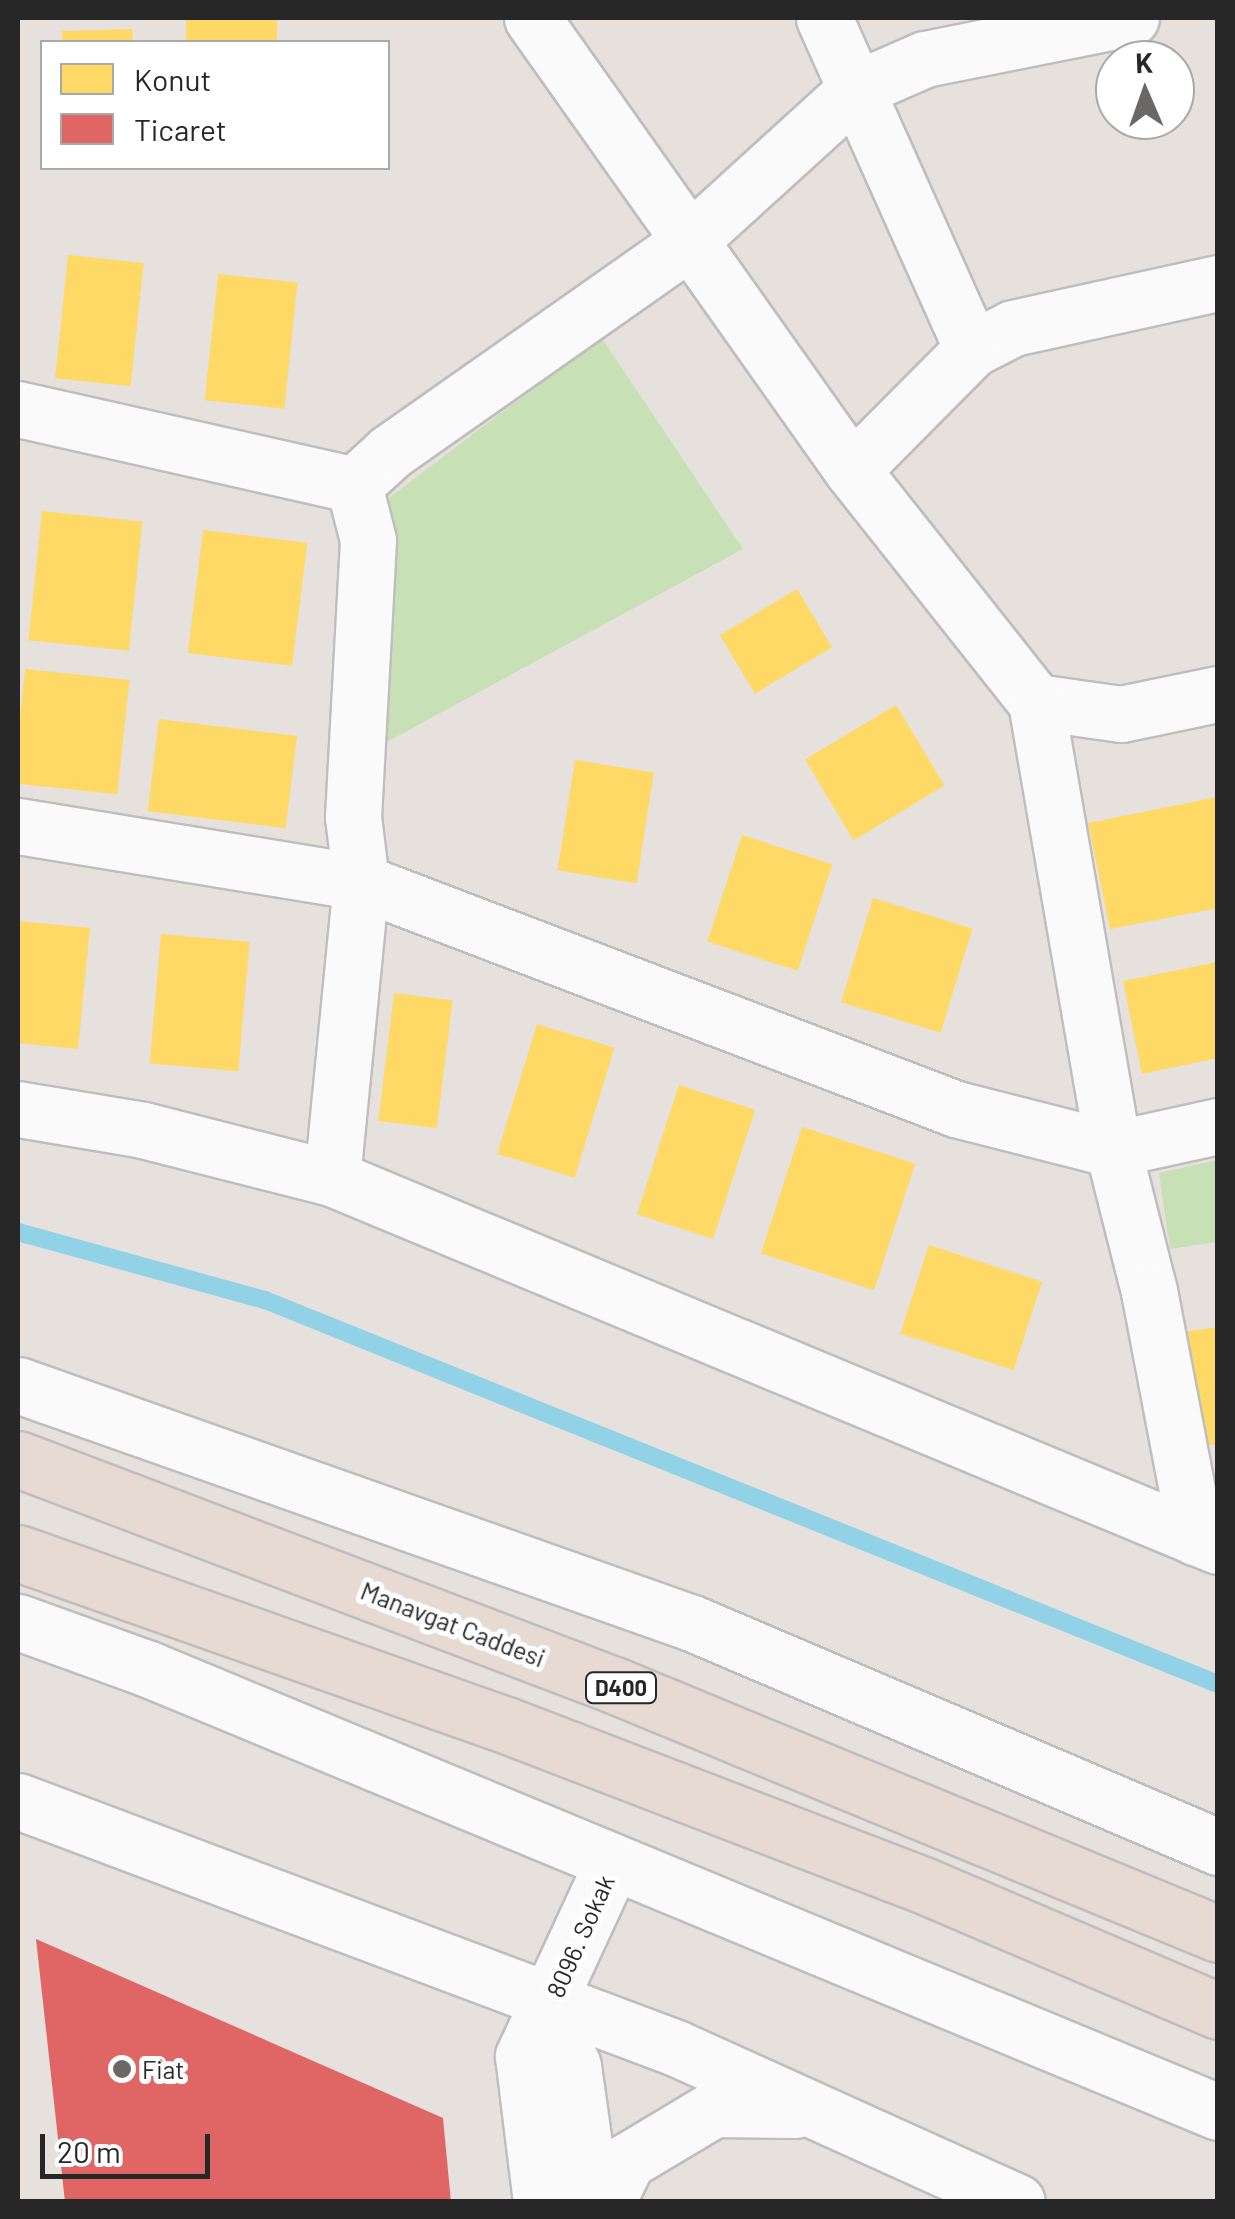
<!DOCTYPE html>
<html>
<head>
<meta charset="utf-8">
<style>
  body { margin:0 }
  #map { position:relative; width:1235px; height:2219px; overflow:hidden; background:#e6e1dc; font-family:Barlow,sans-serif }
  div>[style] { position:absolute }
  .green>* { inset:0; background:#c8e0b5 }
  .homes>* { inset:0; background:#ffd966; transform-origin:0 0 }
  .shops>* { inset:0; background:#e06666 }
  .stream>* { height:18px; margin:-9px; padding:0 9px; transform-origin:9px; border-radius:9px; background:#91d2e6 }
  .roads { filter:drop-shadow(2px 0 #bfbdbe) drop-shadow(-2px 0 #bfbdbe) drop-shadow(0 2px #bfbdbe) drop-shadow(0 -2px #bfbdbe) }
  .minor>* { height:55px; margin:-27.5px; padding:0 27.5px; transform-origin:27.5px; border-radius:27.5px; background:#fbfafa }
  .highway>* { height:55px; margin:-27.5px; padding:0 27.5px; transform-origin:27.5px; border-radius:27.5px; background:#e7dad2 }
  .dots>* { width:28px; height:28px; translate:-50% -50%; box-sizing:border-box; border:5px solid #fff; border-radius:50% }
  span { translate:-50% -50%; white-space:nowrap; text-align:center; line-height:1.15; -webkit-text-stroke:10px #fff; paint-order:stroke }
  .shield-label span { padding:2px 8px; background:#fff; border:2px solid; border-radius:8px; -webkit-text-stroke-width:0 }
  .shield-label { font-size:22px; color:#272727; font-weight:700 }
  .street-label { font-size:25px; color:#272727 }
  .poi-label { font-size:25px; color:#272727 }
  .left { translate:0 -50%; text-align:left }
  .frame { position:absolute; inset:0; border:20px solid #272727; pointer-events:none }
  .legend { position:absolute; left:40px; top:40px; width:350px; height:130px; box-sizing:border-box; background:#fff; border:2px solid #a9a9a9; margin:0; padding:12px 18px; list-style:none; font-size:30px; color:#272727 }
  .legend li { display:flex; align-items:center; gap:20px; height:50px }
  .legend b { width:50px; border:2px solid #a9a9a9 }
  .north { position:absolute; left:1095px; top:40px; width:100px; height:100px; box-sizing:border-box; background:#fff; border:2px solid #a9a9a9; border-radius:50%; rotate:358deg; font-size:28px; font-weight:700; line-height:40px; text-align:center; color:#272727 }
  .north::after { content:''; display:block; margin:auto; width:35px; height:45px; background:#6a6866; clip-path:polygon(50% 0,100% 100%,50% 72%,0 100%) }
  .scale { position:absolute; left:40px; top:2134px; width:170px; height:45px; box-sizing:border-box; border:5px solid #272727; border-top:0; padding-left:12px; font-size:30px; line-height:35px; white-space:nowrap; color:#272727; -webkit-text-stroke:8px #fff; paint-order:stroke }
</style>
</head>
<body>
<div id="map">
  <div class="green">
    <div style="clip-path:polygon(601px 337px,743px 549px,383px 744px,381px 504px)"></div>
    <div style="clip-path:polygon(1217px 1160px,1217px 1242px,1170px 1249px,1159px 1173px)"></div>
  </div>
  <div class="homes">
    <div style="left:186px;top:18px;width:91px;height:24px"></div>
    <div style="clip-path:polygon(132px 29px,133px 42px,62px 42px,62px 31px)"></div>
    <div style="left:68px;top:255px;width:76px;height:124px;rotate:6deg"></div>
    <div style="left:218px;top:274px;width:80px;height:127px;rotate:6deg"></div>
    <div style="left:42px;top:511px;width:101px;height:130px;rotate:6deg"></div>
    <div style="left:203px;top:530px;width:105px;height:124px;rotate:7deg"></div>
    <div style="left:797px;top:589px;width:68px;height:90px;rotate:59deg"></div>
    <div style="left:25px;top:669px;width:105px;height:115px;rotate:6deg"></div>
    <div style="left:896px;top:705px;width:94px;height:106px;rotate:59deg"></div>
    <div style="left:159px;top:719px;width:139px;height:93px;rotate:7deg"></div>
    <div style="left:575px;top:760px;width:80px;height:112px;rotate:9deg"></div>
    <div style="clip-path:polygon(1218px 797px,1218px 908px,1110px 929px,1088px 823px)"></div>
    <div style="left:742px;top:835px;width:95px;height:112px;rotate:18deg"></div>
    <div style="left:873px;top:898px;width:104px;height:109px;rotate:17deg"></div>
    <div style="clip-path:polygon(18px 921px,90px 928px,78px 1049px,18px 1043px)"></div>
    <div style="left:161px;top:934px;width:89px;height:130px;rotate:5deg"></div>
    <div style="clip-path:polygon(1218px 962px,1218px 1058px,1142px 1074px,1123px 981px)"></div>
    <div style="left:394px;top:993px;width:59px;height:129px;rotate:7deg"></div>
    <div style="left:537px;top:1024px;width:81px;height:136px;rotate:17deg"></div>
    <div style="left:679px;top:1085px;width:80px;height:136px;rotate:18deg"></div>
    <div style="left:802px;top:1127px;width:119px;height:133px;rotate:18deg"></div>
    <div style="left:929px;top:1245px;width:119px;height:93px;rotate:18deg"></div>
    <div style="clip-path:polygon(1218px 1327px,1218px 1444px,1191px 1447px,1174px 1333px)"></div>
  </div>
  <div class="shops">
    <div style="clip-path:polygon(36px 1939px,443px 2118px,451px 2202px,65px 2202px)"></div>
  </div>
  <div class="stream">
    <div style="left:18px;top:1232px;width:256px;rotate:15.4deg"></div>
    <div style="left:265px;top:1300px;width:1027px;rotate:21.95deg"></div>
  </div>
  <div class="roads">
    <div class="minor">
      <div style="left:532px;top:18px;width:554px;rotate:54.7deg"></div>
      <div style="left:852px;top:470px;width:296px;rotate:51.6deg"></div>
      <div style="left:1036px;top:702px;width:86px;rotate:8deg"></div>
      <div style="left:1121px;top:714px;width:99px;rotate:-11.7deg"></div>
      <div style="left:824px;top:18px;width:363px;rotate:65.9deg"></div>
      <div style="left:18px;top:409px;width:344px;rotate:12.7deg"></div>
      <div style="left:354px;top:485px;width:49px;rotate:-42.5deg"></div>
      <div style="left:390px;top:452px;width:363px;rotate:-35.1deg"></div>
      <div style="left:687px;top:243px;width:229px;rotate:-42.3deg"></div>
      <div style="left:856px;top:89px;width:75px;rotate:-23.5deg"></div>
      <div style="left:925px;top:59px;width:210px;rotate:-11.3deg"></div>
      <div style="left:852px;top:470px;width:170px;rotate:-45.2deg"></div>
      <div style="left:972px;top:349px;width:46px;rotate:-27.1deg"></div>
      <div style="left:1013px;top:328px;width:210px;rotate:-12.4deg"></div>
      <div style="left:1036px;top:702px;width:454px;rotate:80.2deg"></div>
      <div style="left:1113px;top:1149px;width:146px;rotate:75.8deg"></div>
      <div style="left:1149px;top:1291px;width:251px;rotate:79.2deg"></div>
      <div style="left:18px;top:826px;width:348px;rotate:9.3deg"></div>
      <div style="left:361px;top:882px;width:637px;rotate:20.88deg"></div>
      <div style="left:956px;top:1109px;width:162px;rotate:14.3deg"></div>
      <div style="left:1113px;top:1149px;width:107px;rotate:-12.4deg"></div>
      <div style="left:18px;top:1109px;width:127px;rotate:9.5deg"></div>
      <div style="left:143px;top:1130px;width:195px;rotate:14.3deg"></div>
      <div style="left:332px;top:1178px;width:959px;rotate:22.56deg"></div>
      <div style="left:332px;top:1178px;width:297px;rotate:-84.4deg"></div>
      <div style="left:361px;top:882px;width:65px;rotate:-97deg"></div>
      <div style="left:353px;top:817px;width:277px;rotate:-86.9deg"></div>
      <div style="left:368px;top:540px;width:57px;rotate:-104.3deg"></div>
      <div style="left:18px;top:1385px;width:715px;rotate:19.45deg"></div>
      <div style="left:692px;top:1623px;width:572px;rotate:23.07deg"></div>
      <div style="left:18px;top:1622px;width:136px;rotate:19.8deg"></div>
      <div style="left:146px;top:1668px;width:1160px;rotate:22.5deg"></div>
      <div style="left:18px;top:1801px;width:703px;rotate:20.58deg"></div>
      <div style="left:676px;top:2048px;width:374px;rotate:24.3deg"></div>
      <div style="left:548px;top:2009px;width:62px;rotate:66.3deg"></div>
      <div style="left:573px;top:2066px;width:137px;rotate:82deg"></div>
      <div style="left:541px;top:2202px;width:147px;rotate:-97deg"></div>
      <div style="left:523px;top:2056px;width:213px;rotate:-65.2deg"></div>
      <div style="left:607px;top:2202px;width:46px;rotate:-64deg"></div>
      <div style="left:627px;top:2161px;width:101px;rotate:-30.9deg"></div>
      <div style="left:714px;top:2109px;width:81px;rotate:0.7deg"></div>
    </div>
    <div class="highway">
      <div style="left:18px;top:1459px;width:637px;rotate:20.77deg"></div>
      <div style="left:614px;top:1685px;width:653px;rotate:22.4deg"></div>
      <div style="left:18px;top:1553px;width:517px;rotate:19.42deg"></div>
      <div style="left:506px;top:1725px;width:447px;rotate:21deg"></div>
      <div style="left:923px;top:1885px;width:321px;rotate:23.1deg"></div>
    </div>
  </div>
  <div class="dots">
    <div style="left:122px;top:2069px;background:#6a6866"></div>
  </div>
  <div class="shield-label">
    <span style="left:621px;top:1688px">D400</span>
  </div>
  <div class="street-label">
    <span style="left:453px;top:1624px;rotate:21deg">Manavgat Caddesi</span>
    <span style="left:580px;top:1936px;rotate:-66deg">8096. Sokak</span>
  </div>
  <div class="poi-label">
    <span class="left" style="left:142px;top:2069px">Fiat</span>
  </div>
  <div class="frame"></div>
  <ul class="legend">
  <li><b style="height:28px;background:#ffd966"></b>Konut</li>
  <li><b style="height:28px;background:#e06666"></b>Ticaret</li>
  </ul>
  <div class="north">K</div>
  <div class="scale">20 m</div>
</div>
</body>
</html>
